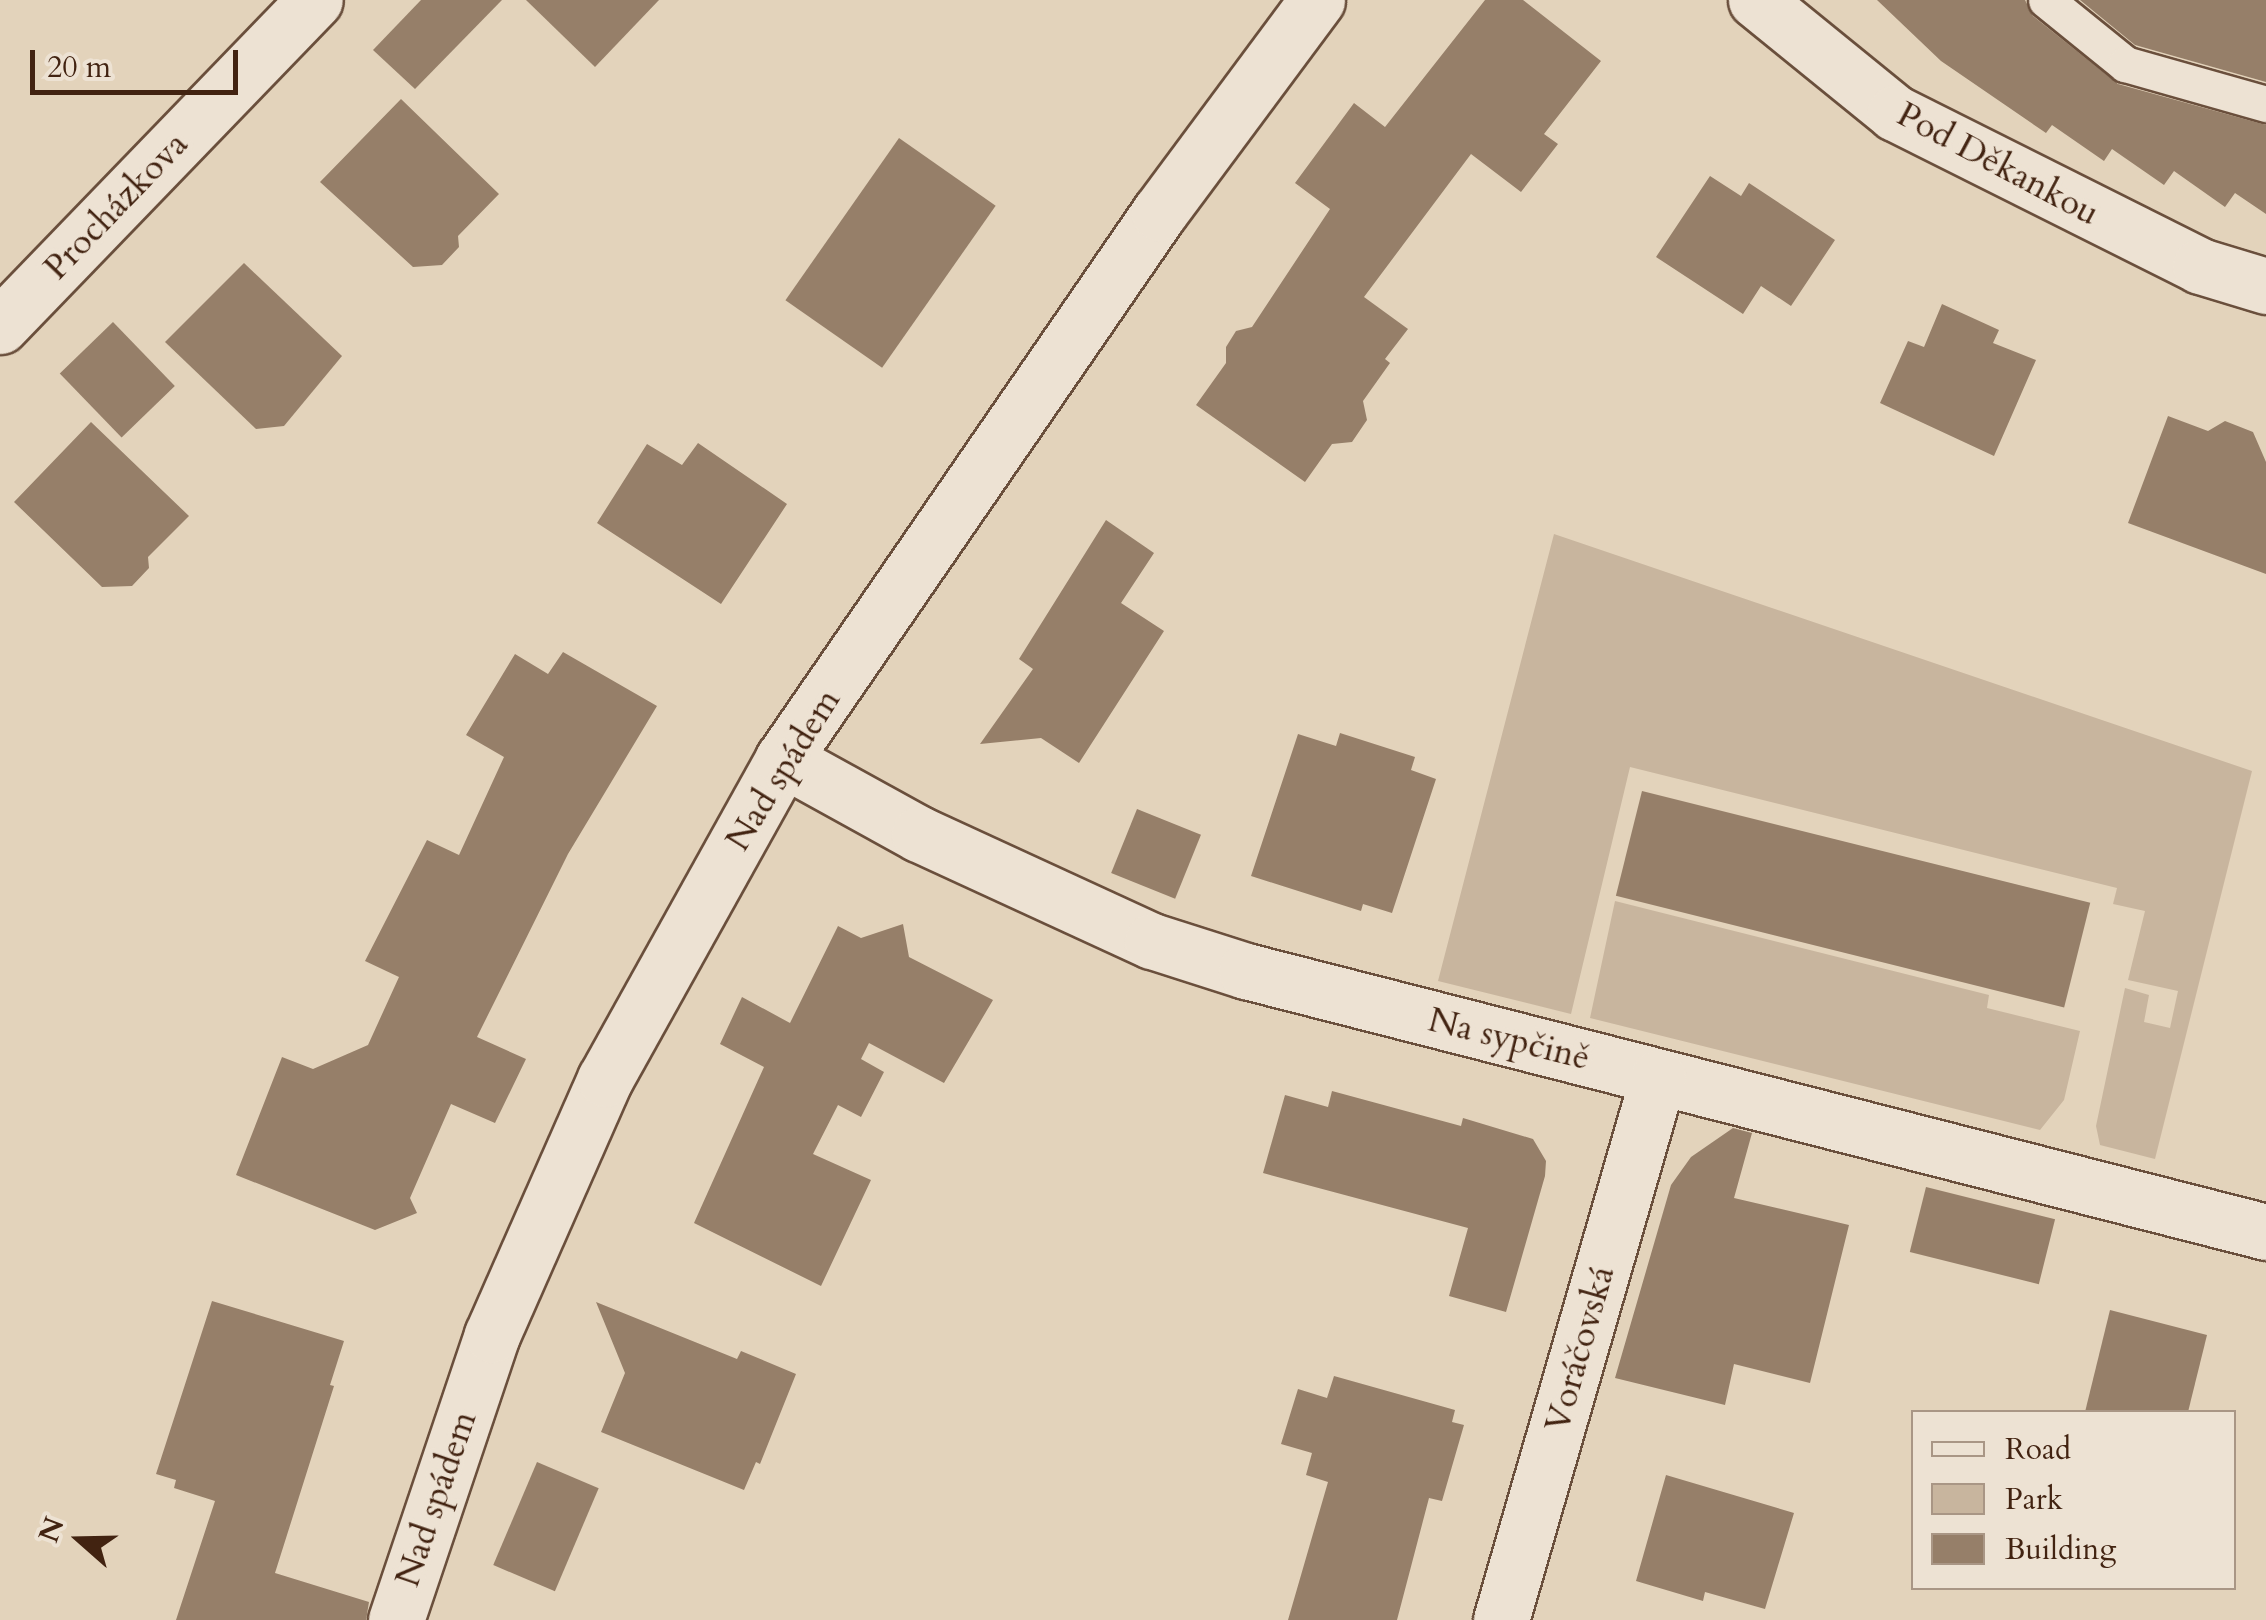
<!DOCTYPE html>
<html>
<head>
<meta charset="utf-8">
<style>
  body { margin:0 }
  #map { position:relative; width:2266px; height:1620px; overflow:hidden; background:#e3d3bb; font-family:Cardo,serif }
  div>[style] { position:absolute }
  .green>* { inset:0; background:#c8b59e }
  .building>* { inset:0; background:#967f69; transform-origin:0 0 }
  .roads { filter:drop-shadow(2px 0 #6a4f3c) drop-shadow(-2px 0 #6a4f3c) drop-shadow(0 2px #6a4f3c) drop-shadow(0 -2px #6a4f3c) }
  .lane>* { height:35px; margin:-17.5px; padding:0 17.5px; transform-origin:17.5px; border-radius:17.5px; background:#ede2d3 }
  .street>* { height:55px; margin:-27.5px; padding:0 27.5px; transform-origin:27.5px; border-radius:27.5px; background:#ede2d3 }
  span { translate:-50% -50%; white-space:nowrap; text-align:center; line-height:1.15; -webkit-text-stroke:10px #ede2d3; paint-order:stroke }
  .street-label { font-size:35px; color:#422311 }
  .legend { position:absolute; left:1911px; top:1410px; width:325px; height:180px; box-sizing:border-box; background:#ede2d3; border:2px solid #a99685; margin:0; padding:12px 18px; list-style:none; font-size:30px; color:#422311 }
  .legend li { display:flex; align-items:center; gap:20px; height:50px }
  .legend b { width:50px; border:2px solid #a99685 }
  .north { position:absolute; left:30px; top:1490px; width:100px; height:100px; -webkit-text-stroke:8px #ede2d3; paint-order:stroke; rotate:290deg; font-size:28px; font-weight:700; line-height:40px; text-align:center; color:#422311 }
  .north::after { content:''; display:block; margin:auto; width:35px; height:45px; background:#422311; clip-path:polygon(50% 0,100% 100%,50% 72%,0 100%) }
  .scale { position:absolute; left:30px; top:50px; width:208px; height:45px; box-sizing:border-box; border:5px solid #422311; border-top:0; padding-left:12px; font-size:30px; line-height:35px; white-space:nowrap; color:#422311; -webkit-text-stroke:8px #ede2d3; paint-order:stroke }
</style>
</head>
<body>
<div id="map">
  <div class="green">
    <div style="clip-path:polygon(1554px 534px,2252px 771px,2155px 1159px,2100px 1145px,2096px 1126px,2125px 988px,2149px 995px,2144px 1022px,2170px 1028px,2178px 991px,2128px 980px,2145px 911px,2113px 904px,2117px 888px,1630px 767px,1571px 1014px,1438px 981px)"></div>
    <div style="clip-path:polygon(1615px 901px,1989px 995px,1987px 1008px,2080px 1031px,2064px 1100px,2040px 1130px,1590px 1018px)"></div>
  </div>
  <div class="building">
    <div style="clip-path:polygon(421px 0,502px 0,415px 89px,373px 50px)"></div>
    <div style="clip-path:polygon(526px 0,659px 0,595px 67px)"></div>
    <div style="clip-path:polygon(1485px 0,1523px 0,1601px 61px,1544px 134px,1558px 144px,1521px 192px,1471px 154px,1364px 297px,1408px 329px,1385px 359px,1390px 363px,1363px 401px,1367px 420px,1352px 442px,1332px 444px,1305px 482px,1196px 405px,1226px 363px,1226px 347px,1236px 331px,1252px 327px,1330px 209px,1295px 183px,1354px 103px,1385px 127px)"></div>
    <div style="clip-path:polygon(1877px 0,2025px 0,2033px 16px,2118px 84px,2266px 125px,2266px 214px,2235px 193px,2225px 207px,2174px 171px,2164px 185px,2112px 149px,2104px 161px,2052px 125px,2046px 133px,1941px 61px)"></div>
    <div style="clip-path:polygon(2080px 0,2266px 0,2266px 82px,2135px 45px)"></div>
    <div style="clip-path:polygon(401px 99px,499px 194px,458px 236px,459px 247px,442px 265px,413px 267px,320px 182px)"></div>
    <div style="left:899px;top:138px;width:118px;height:198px;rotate:35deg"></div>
    <div style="clip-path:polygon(1710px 176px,1741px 196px,1749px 183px,1835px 240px,1791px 306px,1761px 286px,1743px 314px,1656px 257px)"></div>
    <div style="clip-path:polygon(244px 263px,342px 356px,284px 426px,256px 429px,165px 342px)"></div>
    <div style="clip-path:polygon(1942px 304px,1999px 330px,1993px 343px,2036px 360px,1994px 456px,1880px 403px,1908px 341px,1924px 347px)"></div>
    <div style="left:113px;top:322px;width:89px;height:74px;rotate:46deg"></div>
    <div style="clip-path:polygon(2168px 416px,2208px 431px,2225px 421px,2253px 432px,2266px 462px,2266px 574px,2128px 523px)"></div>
    <div style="clip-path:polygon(91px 422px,189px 516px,148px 557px,149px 568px,132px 586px,102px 587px,14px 502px)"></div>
    <div style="clip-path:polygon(698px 443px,787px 504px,721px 604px,597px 523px,647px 444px,682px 465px)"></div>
    <div style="clip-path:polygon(1106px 520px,1154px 553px,1121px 603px,1164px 631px,1079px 763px,1041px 738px,980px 744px,1033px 669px,1019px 659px)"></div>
    <div style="clip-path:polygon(563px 652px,657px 706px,568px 854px,477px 1037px,526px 1059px,495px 1123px,451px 1104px,410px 1198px,417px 1213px,375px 1230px,236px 1175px,282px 1057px,313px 1069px,368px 1045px,399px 977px,365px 961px,427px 840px,459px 855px,504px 757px,466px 735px,515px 654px,548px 674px)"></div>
    <div style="clip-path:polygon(1340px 733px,1415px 757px,1411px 770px,1436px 779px,1392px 913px,1363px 904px,1361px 911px,1251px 876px,1298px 734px,1336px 746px)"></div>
    <div style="left:1642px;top:791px;width:462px;height:108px;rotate:14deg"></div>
    <div style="left:1137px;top:809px;width:69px;height:69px;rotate:22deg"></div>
    <div style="clip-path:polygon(903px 924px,909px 957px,993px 1000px,944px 1083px,869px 1043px,861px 1059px,884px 1072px,861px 1117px,838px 1105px,813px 1154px,871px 1180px,821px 1286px,694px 1223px,764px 1067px,720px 1044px,742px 997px,790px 1023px,838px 926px,861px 938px)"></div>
    <div style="clip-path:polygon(1332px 1091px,1461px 1126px,1463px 1118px,1533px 1139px,1546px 1161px,1545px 1176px,1506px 1312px,1449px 1296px,1468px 1228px,1263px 1173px,1285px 1095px,1328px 1107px)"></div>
    <div style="clip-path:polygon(1733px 1128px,1752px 1133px,1734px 1198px,1849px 1225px,1810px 1383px,1734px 1364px,1725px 1405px,1615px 1378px,1671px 1185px,1691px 1157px)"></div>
    <div style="left:1926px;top:1187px;width:133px;height:67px;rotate:14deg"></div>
    <div style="clip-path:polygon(212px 1301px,344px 1341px,330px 1385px,334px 1386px,275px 1573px,369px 1602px,366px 1620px,176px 1620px,215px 1501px,174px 1488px,176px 1480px,156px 1474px)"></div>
    <div style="clip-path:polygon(596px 1302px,737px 1359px,741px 1351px,796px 1374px,760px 1464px,756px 1462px,744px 1490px,601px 1432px,625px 1373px)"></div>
    <div style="clip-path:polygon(2110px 1310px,2207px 1335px,2188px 1412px,2085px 1412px)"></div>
    <div style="clip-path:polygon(1334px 1376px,1455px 1410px,1452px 1422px,1464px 1425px,1442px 1501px,1429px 1498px,1397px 1620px,1288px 1620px,1328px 1482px,1306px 1475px,1312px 1453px,1281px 1444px,1298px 1389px,1327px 1398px)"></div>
    <div style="left:537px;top:1462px;width:67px;height:112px;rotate:23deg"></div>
    <div style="clip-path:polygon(1666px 1475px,1794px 1513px,1765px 1609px,1705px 1592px,1703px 1601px,1636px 1581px)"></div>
  </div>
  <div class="roads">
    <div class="lane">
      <div style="left:2046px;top:0;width:102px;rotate:39deg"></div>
      <div style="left:2125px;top:64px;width:147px;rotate:15.8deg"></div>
    </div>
    <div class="street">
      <div style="left:1756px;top:0;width:179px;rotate:39.1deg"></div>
      <div style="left:1895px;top:113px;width:341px;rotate:26.6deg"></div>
      <div style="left:2200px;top:266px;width:69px;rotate:16.9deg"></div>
      <div style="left:0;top:326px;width:453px;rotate:-46deg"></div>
      <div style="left:783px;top:759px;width:155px;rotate:28.9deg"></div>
      <div style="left:919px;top:834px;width:256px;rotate:24.7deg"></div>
      <div style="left:1152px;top:941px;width:99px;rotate:17.7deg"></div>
      <div style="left:1246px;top:971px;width:1053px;rotate:14.35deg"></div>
      <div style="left:396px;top:1620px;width:301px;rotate:-71.4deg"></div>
      <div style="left:492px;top:1335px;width:280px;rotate:-66.2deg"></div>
      <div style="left:605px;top:1079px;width:366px;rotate:-60.9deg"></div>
      <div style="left:783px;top:759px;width:663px;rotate:-55.45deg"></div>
      <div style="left:1159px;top:213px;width:265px;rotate:-53.4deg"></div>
      <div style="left:1501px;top:1620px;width:565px;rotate:-73.87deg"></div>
    </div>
  </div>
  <div class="street-label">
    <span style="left:1998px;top:164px;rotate:28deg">Pod Děkankou</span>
    <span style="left:116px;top:206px;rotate:-46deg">Procházkova</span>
    <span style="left:783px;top:770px;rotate:-58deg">Nad spádem</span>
    <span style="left:1509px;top:1039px;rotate:14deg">Na sypčině</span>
    <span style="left:1580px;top:1349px;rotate:-74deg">Voráčovská</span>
    <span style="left:436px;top:1499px;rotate:-71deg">Nad spádem</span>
  </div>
  <ul class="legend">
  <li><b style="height:12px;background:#ede2d3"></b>Road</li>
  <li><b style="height:28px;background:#c8b59e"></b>Park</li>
  <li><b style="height:28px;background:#967f69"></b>Building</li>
  </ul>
  <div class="north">N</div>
  <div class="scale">20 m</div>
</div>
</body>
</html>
